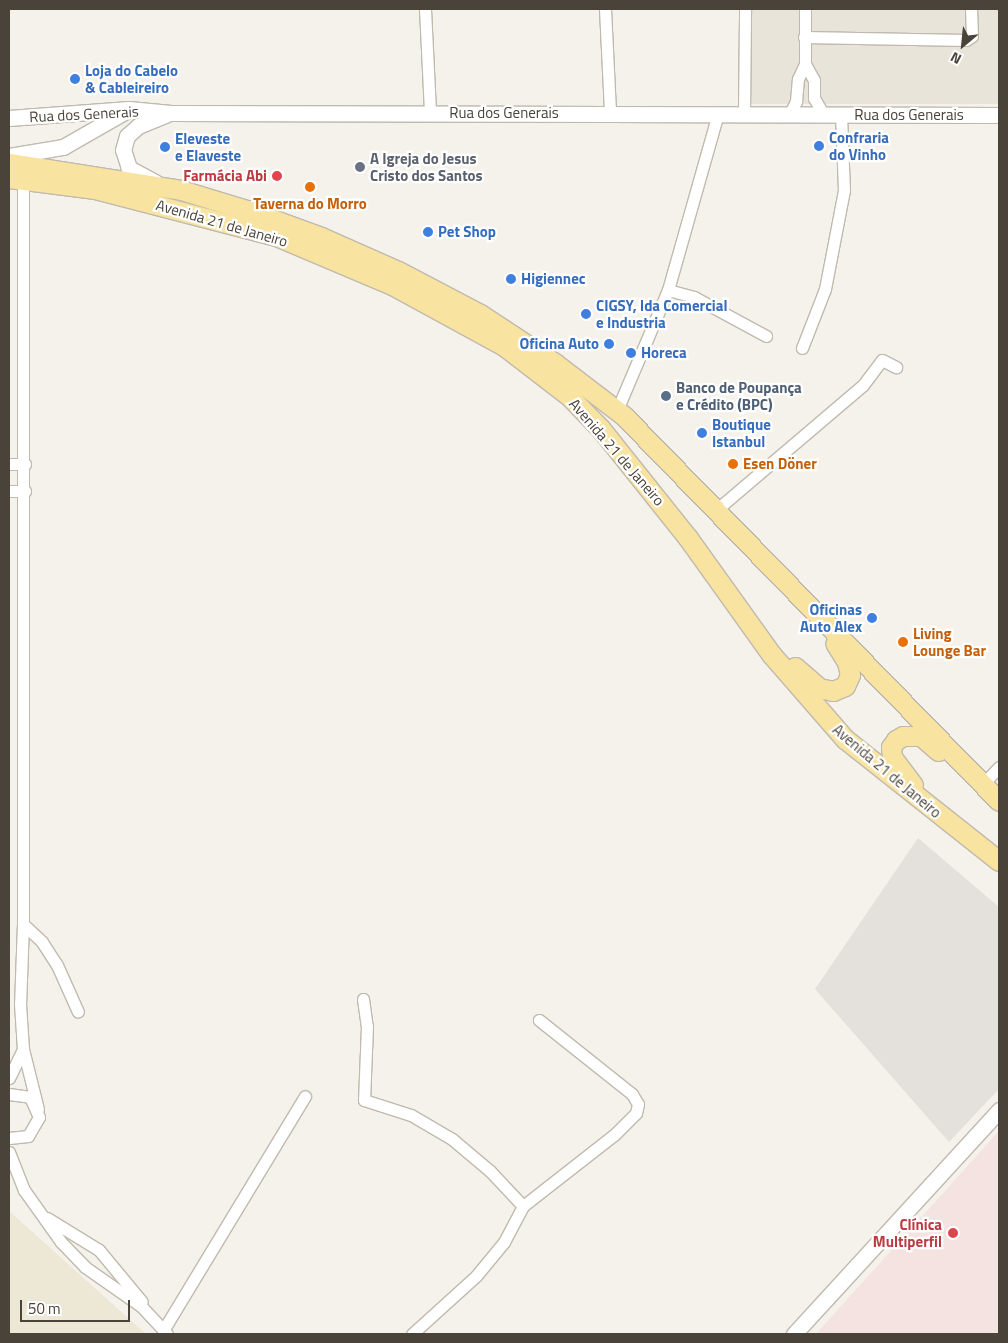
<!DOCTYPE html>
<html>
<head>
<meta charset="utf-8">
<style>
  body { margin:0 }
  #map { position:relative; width:1008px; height:1343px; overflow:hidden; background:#f5f2eb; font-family:"Titillium Web",sans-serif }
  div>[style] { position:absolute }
  .residential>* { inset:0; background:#e8e4da; transform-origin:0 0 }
  .industrial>* { inset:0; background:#e4e1dc }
  .education>* { inset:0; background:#ede7d6 }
  .medical>* { inset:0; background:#f4e3e0 }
  .roads { filter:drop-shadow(1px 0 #c0baae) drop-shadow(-1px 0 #c0baae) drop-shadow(0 1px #c0baae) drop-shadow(0 -1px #c0baae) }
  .minor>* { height:11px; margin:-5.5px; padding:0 5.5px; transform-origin:5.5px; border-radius:5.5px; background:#fff }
  .tertiary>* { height:15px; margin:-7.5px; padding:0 7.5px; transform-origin:7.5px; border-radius:7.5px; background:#fff }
  .primary>* { height:19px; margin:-9.5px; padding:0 9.5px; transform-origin:9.5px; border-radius:9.5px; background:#f8e3a0 }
  .dots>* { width:14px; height:14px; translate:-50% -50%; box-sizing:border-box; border:2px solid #fff; border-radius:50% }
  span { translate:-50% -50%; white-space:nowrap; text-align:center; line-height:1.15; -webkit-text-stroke:4.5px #fff; paint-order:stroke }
  .shop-label { font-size:15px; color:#366cbe; font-weight:700 }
  .left { translate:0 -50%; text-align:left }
  .right { translate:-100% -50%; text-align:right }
  .street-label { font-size:15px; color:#494339 }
  .worship-label { font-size:15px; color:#5b616d; font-weight:700 }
  .health-label { font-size:15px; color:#be3a42; font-weight:700 }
  .food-label { font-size:15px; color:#c56008; font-weight:700 }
  .service-label { font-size:15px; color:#4e5e75; font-weight:700 }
  .frame { position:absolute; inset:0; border:10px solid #494339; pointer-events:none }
  .north { position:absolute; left:938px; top:20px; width:50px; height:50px; -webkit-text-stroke:4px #fff; paint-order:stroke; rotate:208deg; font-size:14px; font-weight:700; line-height:20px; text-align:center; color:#494339 }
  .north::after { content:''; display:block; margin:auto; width:18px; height:22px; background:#494339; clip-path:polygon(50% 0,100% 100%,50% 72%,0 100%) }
  .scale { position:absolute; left:20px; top:1300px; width:110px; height:22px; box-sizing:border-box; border:2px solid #494339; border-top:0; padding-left:6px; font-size:15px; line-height:18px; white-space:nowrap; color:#494339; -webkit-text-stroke:4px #fff; paint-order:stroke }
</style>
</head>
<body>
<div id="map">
  <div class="residential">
    <div style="left:750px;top:9px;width:249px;height:95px"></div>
  </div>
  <div class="industrial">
    <div style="clip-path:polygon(918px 838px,999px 907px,999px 1089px,949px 1142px,815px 989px)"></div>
  </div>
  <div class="education">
    <div style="clip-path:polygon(9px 1211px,146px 1334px,9px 1334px)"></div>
  </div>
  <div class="medical">
    <div style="clip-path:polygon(999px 1131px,999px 1334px,816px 1334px)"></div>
  </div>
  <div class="roads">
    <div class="minor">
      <div style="left:425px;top:9px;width:103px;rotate:87.2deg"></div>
      <div style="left:605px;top:9px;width:104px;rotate:87.2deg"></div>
      <div style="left:804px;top:37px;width:162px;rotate:1.1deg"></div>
      <div style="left:966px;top:40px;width:7px;rotate:-34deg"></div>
      <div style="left:972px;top:36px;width:27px;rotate:-92deg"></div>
      <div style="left:805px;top:64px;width:18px;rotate:61deg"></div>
      <div style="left:814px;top:80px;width:18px;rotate:90deg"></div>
      <div style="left:814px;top:98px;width:20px;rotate:60deg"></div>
      <div style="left:744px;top:113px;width:104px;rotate:-89.4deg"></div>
      <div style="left:789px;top:115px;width:16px;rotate:-63deg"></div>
      <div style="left:796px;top:101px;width:22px;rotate:-85deg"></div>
      <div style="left:798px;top:79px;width:17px;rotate:-65deg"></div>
      <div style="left:805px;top:64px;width:55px;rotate:-90deg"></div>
      <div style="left:23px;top:180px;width:744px;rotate:90deg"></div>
      <div style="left:23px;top:924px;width:80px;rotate:92.1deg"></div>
      <div style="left:20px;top:1004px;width:45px;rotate:86.2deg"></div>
      <div style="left:23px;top:1049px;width:62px;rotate:76deg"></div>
      <div style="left:668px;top:290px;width:27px;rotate:15deg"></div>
      <div style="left:694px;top:297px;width:82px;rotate:28.4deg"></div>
      <div style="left:802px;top:348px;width:63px;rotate:-68.7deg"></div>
      <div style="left:825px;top:289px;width:101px;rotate:-79.1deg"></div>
      <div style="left:844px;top:190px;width:75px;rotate:-92.3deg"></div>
      <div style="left:617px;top:410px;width:130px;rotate:-67deg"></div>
      <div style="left:668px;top:290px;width:184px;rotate:-74.2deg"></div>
      <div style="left:9px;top:464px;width:16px"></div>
      <div style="left:9px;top:491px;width:16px"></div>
      <div style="left:715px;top:511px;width:194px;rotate:-40.4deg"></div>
      <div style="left:863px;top:385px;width:31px;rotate:-53deg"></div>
      <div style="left:882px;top:360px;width:16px;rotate:27deg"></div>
      <div style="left:983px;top:784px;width:23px;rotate:-47deg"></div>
      <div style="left:23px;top:924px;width:26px;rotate:43deg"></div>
      <div style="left:42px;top:942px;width:27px;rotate:57deg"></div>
      <div style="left:57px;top:965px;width:51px;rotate:65.9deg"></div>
      <div style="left:363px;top:999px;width:27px;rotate:82deg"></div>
      <div style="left:367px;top:1026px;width:74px;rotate:92.3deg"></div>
      <div style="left:364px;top:1100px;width:49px;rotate:17.7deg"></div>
      <div style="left:411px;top:1115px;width:48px;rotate:30.3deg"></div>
      <div style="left:452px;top:1139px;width:50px;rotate:40.1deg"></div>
      <div style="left:490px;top:1171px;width:48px;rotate:46.7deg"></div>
      <div style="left:9px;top:1078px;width:32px;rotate:-64deg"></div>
      <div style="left:9px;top:1094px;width:21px;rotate:8deg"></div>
      <div style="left:30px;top:1097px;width:22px;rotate:66deg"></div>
      <div style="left:39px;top:1117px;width:22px;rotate:120deg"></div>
      <div style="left:28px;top:1136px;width:19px;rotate:174deg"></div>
      <div style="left:9px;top:1152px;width:41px;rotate:68.5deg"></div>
      <div style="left:24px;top:1190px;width:64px;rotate:54.6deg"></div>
      <div style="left:61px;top:1242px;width:35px;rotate:46deg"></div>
      <div style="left:85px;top:1267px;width:68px;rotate:34.9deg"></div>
      <div style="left:141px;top:1306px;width:38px;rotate:47deg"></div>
      <div style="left:47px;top:1218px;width:61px;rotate:31.6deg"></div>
      <div style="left:99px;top:1250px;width:67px;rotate:50.4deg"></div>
      <div style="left:164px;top:1329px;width:272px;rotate:-58.8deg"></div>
      <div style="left:412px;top:1334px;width:86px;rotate:-42.2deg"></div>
      <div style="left:476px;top:1276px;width:44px;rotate:-50.5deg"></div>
      <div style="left:504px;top:1242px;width:41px;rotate:-62.2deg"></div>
      <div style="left:523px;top:1206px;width:115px;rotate:-38deg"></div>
      <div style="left:614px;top:1135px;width:31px;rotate:-45deg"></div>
      <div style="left:636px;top:1113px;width:9px;rotate:-77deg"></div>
      <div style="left:638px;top:1104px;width:12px;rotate:-121deg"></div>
      <div style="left:632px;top:1094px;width:119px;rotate:-141.5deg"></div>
    </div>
    <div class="tertiary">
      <div style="left:9px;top:118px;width:120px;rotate:-4.3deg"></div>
      <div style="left:129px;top:109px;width:42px;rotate:5.4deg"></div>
      <div style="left:171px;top:113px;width:828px;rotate:0.14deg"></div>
      <div style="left:9px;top:156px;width:55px;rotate:-9.5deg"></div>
      <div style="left:63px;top:147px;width:73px;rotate:-29.7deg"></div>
      <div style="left:155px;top:182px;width:30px;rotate:-152deg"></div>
      <div style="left:129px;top:168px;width:19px;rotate:-108deg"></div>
      <div style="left:123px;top:150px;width:15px;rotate:-74deg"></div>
      <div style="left:127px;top:136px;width:15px;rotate:-42deg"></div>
      <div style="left:138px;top:126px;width:31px;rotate:-22deg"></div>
      <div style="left:794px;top:1334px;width:304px;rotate:-47.5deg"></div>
    </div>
    <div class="primary">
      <div style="left:9px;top:163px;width:174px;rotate:8.9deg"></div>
      <div style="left:181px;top:190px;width:69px;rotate:16.9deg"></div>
      <div style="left:247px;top:210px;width:79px;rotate:20deg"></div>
      <div style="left:321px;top:237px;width:84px;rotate:23.8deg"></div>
      <div style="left:398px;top:271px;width:93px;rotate:27.7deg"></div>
      <div style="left:480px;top:314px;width:91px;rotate:33.3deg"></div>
      <div style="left:556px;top:364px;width:86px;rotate:37.4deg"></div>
      <div style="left:624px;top:416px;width:537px;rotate:45.75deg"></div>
      <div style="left:9px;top:178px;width:87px;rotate:7.3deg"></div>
      <div style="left:95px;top:189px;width:187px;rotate:14.6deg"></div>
      <div style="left:276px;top:236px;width:126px;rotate:22.9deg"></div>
      <div style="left:392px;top:285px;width:128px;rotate:28.6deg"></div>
      <div style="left:504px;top:346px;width:82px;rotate:37.6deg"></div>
      <div style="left:569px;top:396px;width:46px;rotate:45.9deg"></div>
      <div style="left:601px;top:429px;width:139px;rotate:51.4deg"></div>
      <div style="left:688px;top:538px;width:143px;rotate:54.4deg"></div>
      <div style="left:771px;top:654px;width:113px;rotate:49deg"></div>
      <div style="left:845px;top:739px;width:196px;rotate:38.4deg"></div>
      <div style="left:795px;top:667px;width:32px;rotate:41deg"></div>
      <div style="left:819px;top:688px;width:14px;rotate:12deg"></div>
      <div style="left:833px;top:691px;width:13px;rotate:-23deg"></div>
      <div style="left:845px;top:686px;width:12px;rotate:-66deg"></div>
      <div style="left:850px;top:675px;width:13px;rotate:-103deg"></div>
      <div style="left:847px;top:662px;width:22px;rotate:-122deg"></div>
      <div style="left:913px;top:785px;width:35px;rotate:-127deg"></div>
      <div style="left:892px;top:757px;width:10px;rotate:-96deg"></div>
      <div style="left:891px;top:747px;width:9px;rotate:-54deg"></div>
      <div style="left:896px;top:740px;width:8px;rotate:-30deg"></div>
      <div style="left:903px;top:736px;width:18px"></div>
      <div style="left:921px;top:736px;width:23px;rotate:41deg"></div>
    </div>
  </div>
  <div class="dots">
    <div style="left:75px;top:79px;background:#3f7fe0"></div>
    <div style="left:819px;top:146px;background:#3f7fe0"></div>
    <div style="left:165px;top:147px;background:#3f7fe0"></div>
    <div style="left:360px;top:167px;background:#6b7280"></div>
    <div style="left:277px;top:176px;background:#e0444e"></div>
    <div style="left:310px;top:187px;background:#e8710a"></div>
    <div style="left:428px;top:232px;background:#3f7fe0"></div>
    <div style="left:511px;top:279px;background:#3f7fe0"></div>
    <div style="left:586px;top:314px;background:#3f7fe0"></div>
    <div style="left:609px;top:344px;background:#3f7fe0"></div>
    <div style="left:631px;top:353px;background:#3f7fe0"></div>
    <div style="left:666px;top:396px;background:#5c6f8a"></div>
    <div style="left:702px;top:433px;background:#3f7fe0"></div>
    <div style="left:733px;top:464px;background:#e8710a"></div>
    <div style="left:872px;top:618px;background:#3f7fe0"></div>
    <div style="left:903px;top:642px;background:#e8710a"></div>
    <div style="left:953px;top:1233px;background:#e0444e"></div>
  </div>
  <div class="shop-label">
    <span class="left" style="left:85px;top:79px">Loja do Cabelo<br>&amp; Cableireiro</span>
    <span class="left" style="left:829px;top:146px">Confraria<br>do Vinho</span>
    <span class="left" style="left:175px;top:147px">Eleveste<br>e Elaveste</span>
    <span class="left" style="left:438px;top:232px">Pet Shop</span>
    <span class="left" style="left:521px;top:279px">Higiennec</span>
    <span class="left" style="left:596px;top:314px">CIGSY, lda Comercial<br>e Industria</span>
    <span class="right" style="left:599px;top:344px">Oficina Auto</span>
    <span class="left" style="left:641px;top:353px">Horeca</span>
    <span class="left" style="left:712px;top:433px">Boutique<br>Istanbul</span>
    <span class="right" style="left:862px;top:618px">Oficinas<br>Auto Alex</span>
  </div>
  <div class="street-label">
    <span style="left:504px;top:113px">Rua dos Generais</span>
    <span style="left:84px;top:114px;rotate:-3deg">Rua dos Generais</span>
    <span style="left:909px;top:115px">Rua dos Generais</span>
    <span style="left:222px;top:223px;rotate:16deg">Avenida 21 de Janeiro</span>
    <span style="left:617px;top:452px;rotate:49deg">Avenida 21 de Janeiro</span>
    <span style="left:887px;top:771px;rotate:40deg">Avenida 21 de Janeiro</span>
  </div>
  <div class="worship-label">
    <span class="left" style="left:370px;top:167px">A Igreja do Jesus<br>Cristo dos Santos</span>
  </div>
  <div class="health-label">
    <span class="right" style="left:267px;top:176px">Farmácia Abi</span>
    <span class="right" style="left:942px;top:1233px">Clínica<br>Multiperfil</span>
  </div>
  <div class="food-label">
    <span style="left:310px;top:204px">Taverna do Morro</span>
    <span class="left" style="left:743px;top:464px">Esen Döner</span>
    <span class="left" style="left:913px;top:642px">Living<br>Lounge Bar</span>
  </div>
  <div class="service-label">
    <span class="left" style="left:676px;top:396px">Banco de Poupança<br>e Crédito (BPC)</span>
  </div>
  <div class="frame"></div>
  <div class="north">N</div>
  <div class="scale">50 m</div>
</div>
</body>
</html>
